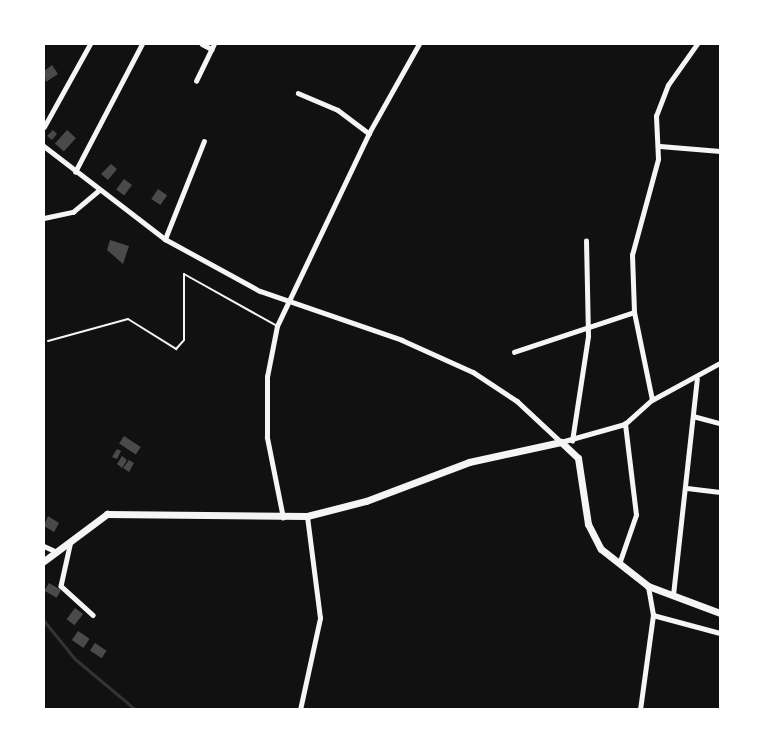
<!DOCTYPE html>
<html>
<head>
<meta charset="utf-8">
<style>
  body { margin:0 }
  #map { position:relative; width:764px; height:753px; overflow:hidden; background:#111; font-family:"Exo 2",sans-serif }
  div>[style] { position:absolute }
  .stream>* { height:3px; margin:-1.5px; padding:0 1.5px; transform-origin:1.5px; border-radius:1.5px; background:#333 }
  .building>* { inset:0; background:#4a4a4a; transform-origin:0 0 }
  .service>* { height:2px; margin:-1px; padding:0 1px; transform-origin:1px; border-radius:1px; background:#f5f5f5 }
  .minor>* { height:4.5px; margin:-2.25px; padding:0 2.25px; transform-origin:2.25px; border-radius:2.25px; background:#f5f5f5 }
  .secondary>* { height:7px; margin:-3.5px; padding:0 3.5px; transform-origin:3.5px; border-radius:3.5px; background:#f5f5f5 }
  span { translate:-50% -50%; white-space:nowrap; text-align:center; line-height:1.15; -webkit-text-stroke:6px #fff; paint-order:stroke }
  .frame { position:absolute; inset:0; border:45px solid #fff; pointer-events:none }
</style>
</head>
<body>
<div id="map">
  <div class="stream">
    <div style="left:44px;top:621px;width:49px;rotate:50.8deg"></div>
    <div style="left:75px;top:659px;width:80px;rotate:39.9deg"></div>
  </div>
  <div class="building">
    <div style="clip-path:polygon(52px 65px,58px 74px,46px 82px,44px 71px)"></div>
    <div style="clip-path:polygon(53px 130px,57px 134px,52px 140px,47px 136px)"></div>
    <div style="left:67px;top:130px;width:12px;height:18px;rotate:42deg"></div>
    <div style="clip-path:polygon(111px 164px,117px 169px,108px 180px,101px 174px)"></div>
    <div style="left:124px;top:179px;width:10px;height:13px;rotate:37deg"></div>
    <div style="left:158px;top:189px;width:11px;height:12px;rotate:34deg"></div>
    <div style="clip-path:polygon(110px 240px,129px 246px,123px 264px,107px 250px)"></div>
    <div style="left:124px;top:436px;width:20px;height:9px;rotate:33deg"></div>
    <div style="clip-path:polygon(117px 449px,121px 451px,117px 459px,112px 457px)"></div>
    <div style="clip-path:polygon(122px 456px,127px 460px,122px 468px,117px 464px)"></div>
    <div style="clip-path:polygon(129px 460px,134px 463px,129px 472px,123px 468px)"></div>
    <div style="clip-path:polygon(48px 516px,59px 523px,54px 532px,44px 526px)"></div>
    <div style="left:49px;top:583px;width:14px;height:9px;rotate:30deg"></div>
    <div style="left:75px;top:608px;width:10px;height:14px;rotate:37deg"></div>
    <div style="left:78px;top:631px;width:14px;height:11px;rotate:34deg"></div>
    <div style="left:95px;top:643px;width:14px;height:9px;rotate:34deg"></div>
  </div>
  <div class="service">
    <div style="left:48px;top:341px;width:83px;rotate:-15.4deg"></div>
    <div style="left:128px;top:319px;width:57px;rotate:32deg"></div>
    <div style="left:176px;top:349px;width:12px;rotate:-48deg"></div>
    <div style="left:184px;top:340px;width:66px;rotate:-90deg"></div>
    <div style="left:184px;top:274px;width:107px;rotate:29.2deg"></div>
    <div style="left:300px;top:709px;width:10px;rotate:6deg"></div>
  </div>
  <div class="minor">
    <div style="left:202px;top:44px;width:11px;rotate:27deg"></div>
    <div style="left:196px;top:81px;width:41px;rotate:-64.1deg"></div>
    <div style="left:298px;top:93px;width:43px;rotate:23deg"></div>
    <div style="left:338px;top:110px;width:39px;rotate:37deg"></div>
    <div style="left:44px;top:127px;width:95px;rotate:-61deg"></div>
    <div style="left:44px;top:146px;width:153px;rotate:37.5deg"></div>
    <div style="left:165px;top:239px;width:108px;rotate:28.7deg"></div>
    <div style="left:260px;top:291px;width:150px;rotate:19deg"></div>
    <div style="left:402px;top:340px;width:78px;rotate:24.3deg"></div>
    <div style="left:473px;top:372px;width:53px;rotate:33.4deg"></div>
    <div style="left:517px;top:401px;width:60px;rotate:43deg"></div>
    <div style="left:561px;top:442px;width:66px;rotate:-15.7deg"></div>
    <div style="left:625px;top:424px;width:36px;rotate:-42deg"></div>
    <div style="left:652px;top:400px;width:77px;rotate:-28.6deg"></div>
    <div style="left:660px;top:146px;width:60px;rotate:4.8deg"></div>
    <div style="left:75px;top:172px;width:144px;rotate:-62.4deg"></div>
    <div style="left:44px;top:218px;width:30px;rotate:-12deg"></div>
    <div style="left:73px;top:212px;width:34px;rotate:-40deg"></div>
    <div style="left:165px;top:239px;width:105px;rotate:-68.3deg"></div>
    <div style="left:514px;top:352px;width:126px;rotate:-18.4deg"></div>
    <div style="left:652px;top:400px;width:90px;rotate:-101.6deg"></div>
    <div style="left:634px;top:312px;width:57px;rotate:-92deg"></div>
    <div style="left:632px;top:255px;width:99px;rotate:-74.8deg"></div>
    <div style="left:658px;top:159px;width:43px;rotate:-92.7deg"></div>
    <div style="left:656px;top:116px;width:33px;rotate:-69deg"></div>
    <div style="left:668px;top:85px;width:50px;rotate:-54.7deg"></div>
    <div style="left:693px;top:416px;width:28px;rotate:15deg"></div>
    <div style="left:572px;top:441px;width:106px;rotate:-81.3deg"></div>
    <div style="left:588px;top:336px;width:95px;rotate:-91.2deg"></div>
    <div style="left:687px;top:488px;width:33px;rotate:7deg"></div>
    <div style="left:283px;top:518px;width:82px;rotate:-101.3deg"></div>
    <div style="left:267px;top:438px;width:61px;rotate:-90deg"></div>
    <div style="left:267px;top:377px;width:52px;rotate:-78.9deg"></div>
    <div style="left:277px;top:326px;width:214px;rotate:-64.5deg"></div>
    <div style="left:369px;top:133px;width:102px;rotate:-60.7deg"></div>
    <div style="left:71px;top:541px;width:46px;rotate:102.5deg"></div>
    <div style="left:61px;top:586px;width:43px;rotate:42.2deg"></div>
    <div style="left:44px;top:546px;width:14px;rotate:25deg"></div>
    <div style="left:619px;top:564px;width:52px;rotate:-70.9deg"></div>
    <div style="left:636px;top:515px;width:92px;rotate:-96.9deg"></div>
    <div style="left:673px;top:595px;width:217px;rotate:-83.7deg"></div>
    <div style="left:653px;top:615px;width:69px;rotate:15deg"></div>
    <div style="left:300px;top:710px;width:94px;rotate:-77.7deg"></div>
    <div style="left:320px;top:618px;width:103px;rotate:-97.3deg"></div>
    <div style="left:640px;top:710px;width:96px;rotate:-82.2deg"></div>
    <div style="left:653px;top:615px;width:29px;rotate:-100deg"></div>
  </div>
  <div class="secondary">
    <div style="left:44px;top:561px;width:79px;rotate:-36.7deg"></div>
    <div style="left:107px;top:514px;width:200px;rotate:0.6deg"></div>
    <div style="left:307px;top:516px;width:61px;rotate:-14.3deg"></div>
    <div style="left:366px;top:501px;width:110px;rotate:-20.7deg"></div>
    <div style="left:469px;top:462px;width:94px;rotate:-12.3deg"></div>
    <div style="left:561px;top:442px;width:23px;rotate:43deg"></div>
    <div style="left:578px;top:458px;width:67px;rotate:81.4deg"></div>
    <div style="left:588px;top:524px;width:28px;rotate:63deg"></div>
    <div style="left:601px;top:549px;width:60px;rotate:38.2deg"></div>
    <div style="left:648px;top:586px;width:77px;rotate:20.6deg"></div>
  </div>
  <div class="frame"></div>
</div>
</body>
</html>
